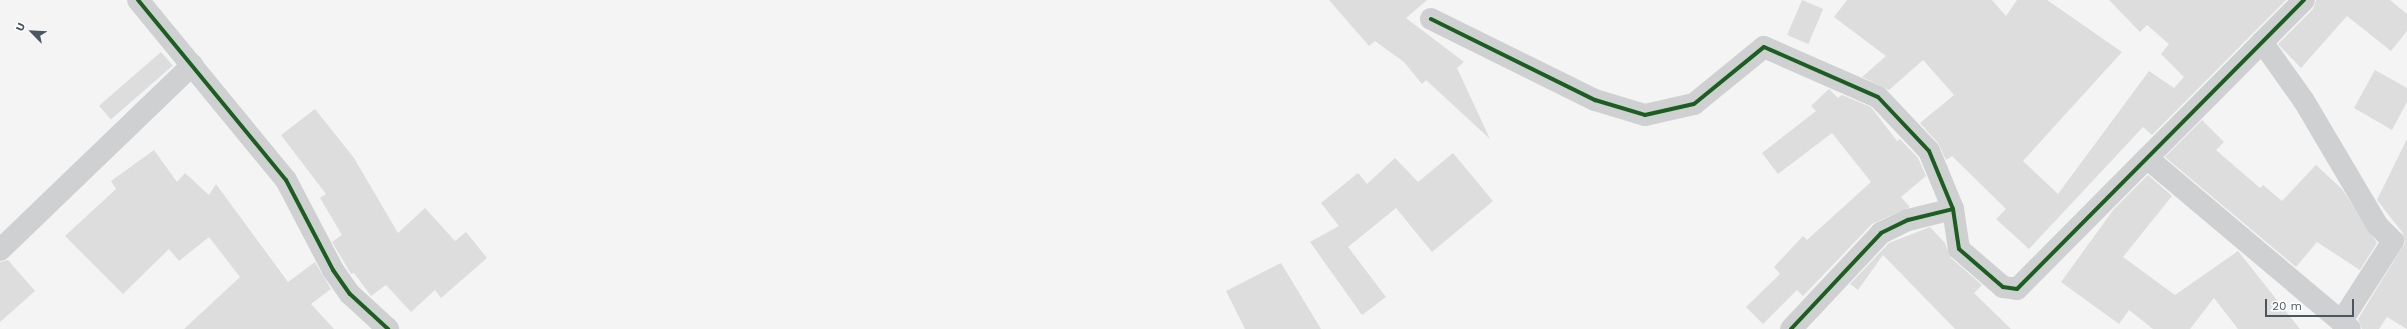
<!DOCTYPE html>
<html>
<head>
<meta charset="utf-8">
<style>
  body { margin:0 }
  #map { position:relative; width:2407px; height:329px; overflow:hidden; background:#f4f4f4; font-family:"Work Sans",sans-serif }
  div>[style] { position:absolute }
  .building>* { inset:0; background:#ddddde; transform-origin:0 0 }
  .minor>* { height:22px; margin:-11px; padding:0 11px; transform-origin:11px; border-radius:11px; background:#ced0d2 }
  .cycleway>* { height:4px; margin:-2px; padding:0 2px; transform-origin:2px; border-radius:2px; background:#1b5e20 }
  span { translate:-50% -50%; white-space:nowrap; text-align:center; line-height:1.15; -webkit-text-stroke:3px #fff; paint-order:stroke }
  .north { position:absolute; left:12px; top:12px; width:40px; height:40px; -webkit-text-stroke:3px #fff; paint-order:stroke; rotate:294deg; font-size:11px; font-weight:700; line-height:16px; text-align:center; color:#4a5661 }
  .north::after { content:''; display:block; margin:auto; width:14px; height:18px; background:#4a5661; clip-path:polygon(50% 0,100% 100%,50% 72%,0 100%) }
  .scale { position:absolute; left:2265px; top:299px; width:89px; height:18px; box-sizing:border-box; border:2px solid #4a5661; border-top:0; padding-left:5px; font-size:12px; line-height:14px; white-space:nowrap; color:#4a5661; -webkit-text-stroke:3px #fff; paint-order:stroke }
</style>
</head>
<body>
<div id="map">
  <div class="building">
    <div style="clip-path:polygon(1329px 0,1427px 0,1406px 18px,1464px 62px,1457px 68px,1490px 139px,1426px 80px,1422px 84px,1404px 62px,1375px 41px,1369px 46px)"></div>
    <div style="left:1802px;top:0;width:23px;height:38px;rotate:23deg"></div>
    <div style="clip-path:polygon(1847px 0,1992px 0,2006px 16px,2017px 0,2047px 0,2122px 52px,2023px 161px,2058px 194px,2149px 71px,2174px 88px,2184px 77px,2161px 54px,2169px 44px,2147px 25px,2140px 32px,2109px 0,2286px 0,2152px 135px,2143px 127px,2029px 249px,1996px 219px,2006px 209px,1952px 156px,1946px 160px,1938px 143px,1920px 123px,1954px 95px,1923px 60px,1889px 90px,1862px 77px,1886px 56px,1834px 17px)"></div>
    <div style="clip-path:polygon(2316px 0,2390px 0,2407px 14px,2407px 31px,2391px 51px,2347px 16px,2301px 68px,2278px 44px,2313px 9px)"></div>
    <div style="left:161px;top:52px;width:18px;height:82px;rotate:49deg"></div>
    <div style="clip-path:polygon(2375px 70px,2407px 88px,2407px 102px,2392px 130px,2354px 108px)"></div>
    <div style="clip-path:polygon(1829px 89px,1838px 98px,1842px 95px,1871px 107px,1897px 141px,1900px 139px,1918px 158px,1926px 176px,1901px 197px,1910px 207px,1872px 224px,1803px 296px,1797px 290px,1763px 324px,1746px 307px,1780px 274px,1774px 267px,1803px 236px,1807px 240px,1871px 182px,1832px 133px,1778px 174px,1762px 153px,1816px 111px,1811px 106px)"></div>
    <div style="clip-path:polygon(315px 109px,354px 158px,398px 233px,425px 208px,455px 241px,466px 232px,487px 258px,441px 298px,435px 290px,411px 312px,386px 285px,371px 296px,354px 273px,351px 274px,332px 242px,342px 235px,320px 198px,326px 194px,281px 135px)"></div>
    <div style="clip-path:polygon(2202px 120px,2224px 142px,2216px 150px,2260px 188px,2263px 185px,2282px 201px,2316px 165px,2342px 189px,2377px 243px,2360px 270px,2317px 242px,2296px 267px,2165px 157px)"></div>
    <div style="clip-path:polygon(2407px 139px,2407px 329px,2387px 317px,2379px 329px,2362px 329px,2358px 319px,2405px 243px,2402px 232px,2377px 200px)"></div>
    <div style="clip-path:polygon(154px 150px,177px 182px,185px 173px,209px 195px,216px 184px,288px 282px,315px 262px,331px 289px,311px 304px,334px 329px,184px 329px,240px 277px,209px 237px,179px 261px,169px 249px,123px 294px,65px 236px,116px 189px,111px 181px)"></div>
    <div style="clip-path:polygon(1453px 153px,1493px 201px,1432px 252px,1396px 208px,1348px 247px,1386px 297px,1362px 315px,1310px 242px,1339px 226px,1321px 203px,1358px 173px,1367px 184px,1395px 158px,1418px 182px)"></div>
    <div style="clip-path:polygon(2148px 175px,2172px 196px,2123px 257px,2175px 295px,2238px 251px,2300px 329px,2238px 329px,2214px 298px,2190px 329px,2153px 329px,2129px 310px,2119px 324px,2061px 282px,2114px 209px)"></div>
    <div style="clip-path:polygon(1930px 227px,1945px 243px,1951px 258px,1982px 285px,1974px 293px,2011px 329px,1955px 329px,1883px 255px,1858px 290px,1850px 284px,1889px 243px)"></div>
    <div style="clip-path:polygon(8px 260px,35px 291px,0 322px,0 262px)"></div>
    <div style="clip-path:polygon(1281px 263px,1321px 329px,1245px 329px,1226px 291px)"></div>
  </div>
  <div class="minor">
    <div style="left:138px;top:0;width:233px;rotate:50.6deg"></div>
    <div style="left:286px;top:180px;width:102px;rotate:62.4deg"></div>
    <div style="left:333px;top:270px;width:29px;rotate:55deg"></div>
    <div style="left:350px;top:294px;width:52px;rotate:42.6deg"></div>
    <div style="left:1431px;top:19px;width:183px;rotate:26.3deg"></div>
    <div style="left:1595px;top:100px;width:52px;rotate:16.7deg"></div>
    <div style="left:1645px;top:115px;width:50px;rotate:-12.7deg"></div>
    <div style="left:1694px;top:104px;width:90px;rotate:-39.2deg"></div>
    <div style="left:1764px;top:47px;width:124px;rotate:23.7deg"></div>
    <div style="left:1878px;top:97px;width:74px;rotate:46.6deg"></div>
    <div style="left:1929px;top:151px;width:63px;rotate:67.5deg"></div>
    <div style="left:2262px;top:42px;width:72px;rotate:54.6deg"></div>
    <div style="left:2304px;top:101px;width:145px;rotate:59.4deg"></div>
    <div style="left:2378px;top:226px;width:21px;rotate:45deg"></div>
    <div style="left:2393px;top:241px;width:96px;rotate:122.7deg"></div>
    <div style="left:2147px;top:158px;width:265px;rotate:40.1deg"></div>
    <div style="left:0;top:250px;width:267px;rotate:-43.9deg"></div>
    <div style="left:1791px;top:329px;width:132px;rotate:-46.8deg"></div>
    <div style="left:1881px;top:233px;width:30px;rotate:-26deg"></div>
    <div style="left:1908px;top:220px;width:46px;rotate:-13.7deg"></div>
    <div style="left:1953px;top:209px;width:40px;rotate:81.5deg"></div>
    <div style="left:1959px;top:249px;width:58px;rotate:40.8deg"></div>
    <div style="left:2003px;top:287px;width:14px;rotate:8deg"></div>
    <div style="left:2017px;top:289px;width:407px;rotate:-45.2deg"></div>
  </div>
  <div class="cycleway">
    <div style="left:138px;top:0;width:233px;rotate:50.6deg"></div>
    <div style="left:286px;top:180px;width:102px;rotate:62.4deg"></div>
    <div style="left:333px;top:270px;width:29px;rotate:55deg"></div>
    <div style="left:350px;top:294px;width:52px;rotate:42.6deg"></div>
    <div style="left:1431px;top:19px;width:183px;rotate:26.3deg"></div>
    <div style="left:1595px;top:100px;width:52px;rotate:16.7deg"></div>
    <div style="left:1645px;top:115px;width:50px;rotate:-12.7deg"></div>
    <div style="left:1694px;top:104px;width:90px;rotate:-39.2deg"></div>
    <div style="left:1764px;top:47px;width:124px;rotate:23.7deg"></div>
    <div style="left:1878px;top:97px;width:74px;rotate:46.6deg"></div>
    <div style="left:1929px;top:151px;width:63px;rotate:67.5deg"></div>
    <div style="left:1791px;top:329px;width:132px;rotate:-46.8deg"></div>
    <div style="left:1881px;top:233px;width:30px;rotate:-26deg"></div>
    <div style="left:1908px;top:220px;width:46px;rotate:-13.7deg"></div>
    <div style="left:1953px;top:209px;width:40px;rotate:81.5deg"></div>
    <div style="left:1959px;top:249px;width:58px;rotate:40.8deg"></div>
    <div style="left:2003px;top:287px;width:14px;rotate:8deg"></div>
    <div style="left:2017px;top:289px;width:407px;rotate:-45.2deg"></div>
  </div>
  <div class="north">U</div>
  <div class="scale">20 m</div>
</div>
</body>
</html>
